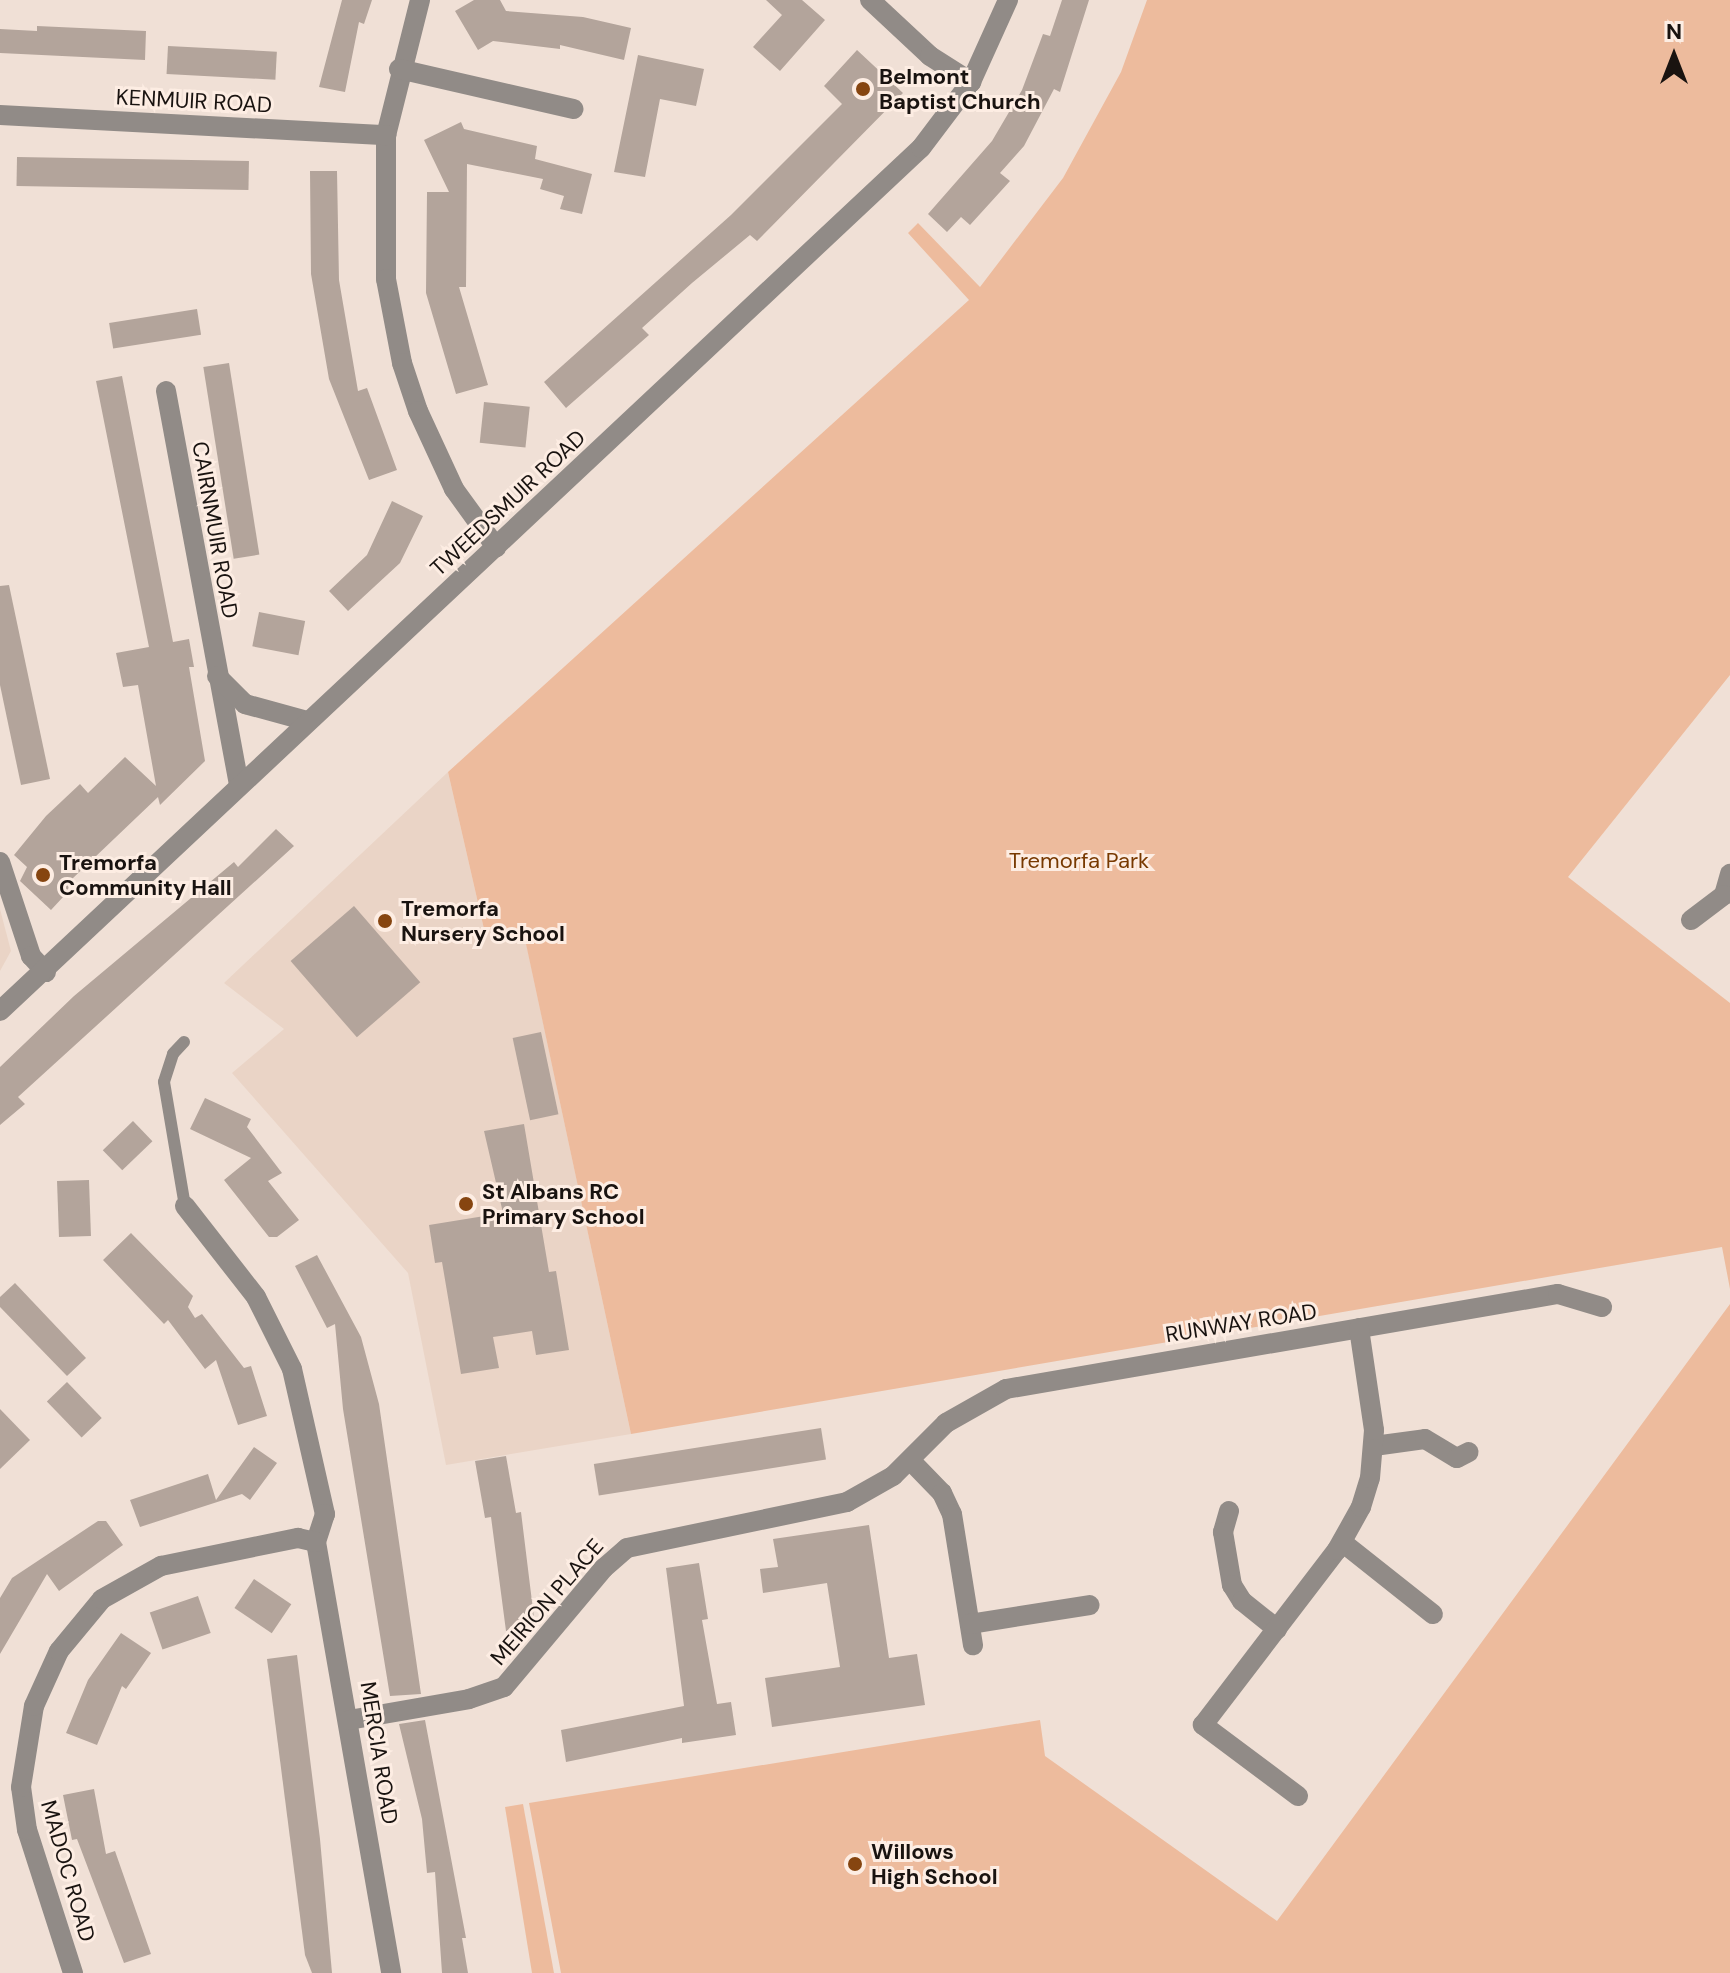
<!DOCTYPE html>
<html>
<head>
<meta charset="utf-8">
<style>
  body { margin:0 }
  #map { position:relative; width:1730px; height:1973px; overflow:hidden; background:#f0e0d6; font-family:"DM Sans",sans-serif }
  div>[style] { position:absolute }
  .built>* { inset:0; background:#ead4c6 }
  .green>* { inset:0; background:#edbb9d }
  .building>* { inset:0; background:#b3a49b; transform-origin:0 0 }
  .lane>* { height:12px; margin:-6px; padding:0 6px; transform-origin:6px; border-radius:6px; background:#918b87 }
  .street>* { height:20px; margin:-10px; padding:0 10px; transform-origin:10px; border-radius:10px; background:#918b87 }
  .dots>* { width:22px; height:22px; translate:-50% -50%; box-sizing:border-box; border:4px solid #fdede3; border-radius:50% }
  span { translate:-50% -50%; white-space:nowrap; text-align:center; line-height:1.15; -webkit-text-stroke:6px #fdede3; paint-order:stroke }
  .poi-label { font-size:22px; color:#191310; font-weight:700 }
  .left { translate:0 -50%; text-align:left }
  .street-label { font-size:22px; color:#191310 }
  .park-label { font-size:22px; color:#783900 }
  .north { position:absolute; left:1634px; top:16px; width:80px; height:80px; -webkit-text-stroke:6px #fdede3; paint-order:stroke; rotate:0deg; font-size:22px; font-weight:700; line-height:32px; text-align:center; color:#191310 }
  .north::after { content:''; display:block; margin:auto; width:28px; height:36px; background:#191310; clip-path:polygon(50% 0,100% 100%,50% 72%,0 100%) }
</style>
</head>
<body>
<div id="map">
  <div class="built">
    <div style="clip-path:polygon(448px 772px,484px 929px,523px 929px,631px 1434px,446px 1465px,408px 1273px,232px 1073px,284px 1029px,224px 983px)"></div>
    <div style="clip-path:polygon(0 909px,11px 951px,0 971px)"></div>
  </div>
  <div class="green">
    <div style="clip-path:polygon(1147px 0,1730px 0,1730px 675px,1568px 877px,1730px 1003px,1730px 1289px,1722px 1247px,631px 1434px,523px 930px,484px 929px,448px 772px,969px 300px,908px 233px,918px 223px,980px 287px,1063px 178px,1121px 72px)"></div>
    <div style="clip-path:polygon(1730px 1304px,1730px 1973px,561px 1973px,529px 1803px,1040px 1720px,1045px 1756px,1277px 1921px)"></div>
    <div style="clip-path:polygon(523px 1804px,554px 1973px,532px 1973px,505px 1807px)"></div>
  </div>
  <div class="building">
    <div style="clip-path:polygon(342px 0,372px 0,364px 24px,359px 22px,345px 92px,319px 87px)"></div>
    <div style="clip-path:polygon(474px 0,500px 0,506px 11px,583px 17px,631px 28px,624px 60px,560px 45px,560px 49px,493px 41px,478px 50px,455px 11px)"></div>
    <div style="clip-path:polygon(766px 0,802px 0,825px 20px,780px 71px,753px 47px,782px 15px)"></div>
    <div style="clip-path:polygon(1062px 0,1089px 0,1060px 92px,1054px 89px,1024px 146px,1000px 173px,1010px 181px,970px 225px,961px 217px,947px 232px,928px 214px,992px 141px,1022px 90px,1043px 34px,1050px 36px)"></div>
    <div style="clip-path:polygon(37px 26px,146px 31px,145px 60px,0 53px,0 29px,37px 31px)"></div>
    <div style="left:168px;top:46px;width:109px;height:28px;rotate:3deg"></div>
    <div style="clip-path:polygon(857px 50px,903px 93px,757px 241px,750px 235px,692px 283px,642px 328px,649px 335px,566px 408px,544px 382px,731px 215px,842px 104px,824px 86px)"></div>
    <div style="clip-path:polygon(638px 55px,704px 69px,696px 106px,660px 99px,645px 177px,614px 172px)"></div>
    <div style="clip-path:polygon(461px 122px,464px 129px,537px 146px,535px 159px,592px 174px,582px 214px,560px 209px,564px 196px,540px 189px,543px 179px,467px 164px,466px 287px,459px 287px,488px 385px,456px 394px,426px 293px,427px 192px,449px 192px,424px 140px)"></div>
    <div style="left:17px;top:157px;width:232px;height:29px;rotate:1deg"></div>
    <div style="clip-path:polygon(310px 171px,337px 171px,339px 280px,358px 391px,367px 388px,397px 470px,369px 480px,329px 379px,311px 274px)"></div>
    <div style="left:197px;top:309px;width:26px;height:89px;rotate:81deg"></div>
    <div style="left:229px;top:363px;width:194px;height:26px;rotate:81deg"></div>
    <div style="clip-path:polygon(122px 376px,173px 642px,189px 639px,194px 667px,189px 667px,205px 761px,160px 805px,158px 797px,72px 879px,76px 883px,51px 910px,20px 881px,27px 867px,14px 855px,46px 816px,80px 784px,88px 793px,125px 757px,156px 786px,138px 685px,123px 687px,116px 653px,149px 647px,96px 381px)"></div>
    <div style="left:484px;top:402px;width:46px;height:41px;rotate:6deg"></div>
    <div style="clip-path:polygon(392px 501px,423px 516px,400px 563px,348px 611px,329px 591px,367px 555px)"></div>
    <div style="clip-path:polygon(9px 585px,50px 779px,21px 785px,0 685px,0 586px)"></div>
    <div style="left:259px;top:612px;width:47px;height:35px;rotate:11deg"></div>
    <div style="clip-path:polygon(276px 829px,294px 846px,18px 1097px,25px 1104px,0 1125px,0 1067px,74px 996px,234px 862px,238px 867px)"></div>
    <div style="left:354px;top:906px;width:101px;height:84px;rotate:49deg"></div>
    <div style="left:541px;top:1032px;width:84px;height:29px;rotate:78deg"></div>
    <div style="clip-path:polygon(205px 1098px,251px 1119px,247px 1127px,282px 1173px,268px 1181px,299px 1220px,277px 1237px,269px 1237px,224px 1180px,251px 1158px,190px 1129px)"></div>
    <div style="left:133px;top:1121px;width:28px;height:42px;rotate:46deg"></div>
    <div style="clip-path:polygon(524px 1124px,549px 1272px,556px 1271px,569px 1350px,536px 1355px,532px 1331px,493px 1337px,499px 1368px,461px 1374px,442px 1262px,435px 1263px,429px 1225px,503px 1213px,484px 1131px)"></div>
    <div style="left:89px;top:1180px;width:56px;height:32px;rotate:88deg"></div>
    <div style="clip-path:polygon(131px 1233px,193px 1296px,188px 1307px,195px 1318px,202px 1314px,244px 1368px,251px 1366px,267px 1416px,238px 1425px,216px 1360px,205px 1369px,168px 1320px,164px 1324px,103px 1260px)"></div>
    <div style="clip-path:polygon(317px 1255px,361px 1337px,379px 1404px,421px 1694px,390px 1696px,343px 1409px,335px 1324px,327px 1328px,295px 1266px)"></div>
    <div style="clip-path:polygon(15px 1283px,86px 1358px,67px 1376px,0 1307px,0 1297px)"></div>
    <div style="left:67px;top:1382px;width:50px;height:28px;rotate:46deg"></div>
    <div style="clip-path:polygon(0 1409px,30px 1440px,0 1469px)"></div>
    <div style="left:821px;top:1428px;width:32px;height:230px;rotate:81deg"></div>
    <div style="clip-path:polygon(254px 1447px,277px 1463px,250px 1500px,242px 1494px,140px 1527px,130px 1500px,208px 1474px,216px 1500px)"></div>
    <div style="clip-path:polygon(506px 1456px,516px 1513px,521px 1512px,535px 1626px,506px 1631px,491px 1517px,485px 1518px,475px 1461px)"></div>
    <div style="clip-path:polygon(98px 1521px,106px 1521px,123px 1545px,59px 1591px,47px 1574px,0 1654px,0 1598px,12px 1578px)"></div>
    <div style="clip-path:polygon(869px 1525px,889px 1658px,917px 1654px,925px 1705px,772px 1727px,765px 1678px,840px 1667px,827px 1583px,763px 1593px,760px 1569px,778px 1567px,773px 1539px)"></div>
    <div style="clip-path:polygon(699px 1563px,708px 1619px,702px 1620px,717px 1704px,731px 1702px,736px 1735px,682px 1743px,682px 1738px,566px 1762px,561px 1730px,684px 1706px,666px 1568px)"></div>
    <div style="left:254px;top:1579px;width:45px;height:35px;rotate:34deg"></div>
    <div style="left:198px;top:1596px;width:39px;height:51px;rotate:71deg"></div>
    <div style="clip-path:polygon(121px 1633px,151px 1653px,126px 1689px,122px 1686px,97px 1745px,66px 1733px,88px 1680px)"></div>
    <div style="clip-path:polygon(297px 1655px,320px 1839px,332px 1973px,312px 1973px,305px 1955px,267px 1659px)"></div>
    <div style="clip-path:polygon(425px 1720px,466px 1938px,462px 1938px,468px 1973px,442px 1973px,435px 1872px,427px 1873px,422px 1819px,399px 1724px)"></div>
    <div style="clip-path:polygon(94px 1789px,106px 1854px,115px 1851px,151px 1954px,124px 1963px,77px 1839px,72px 1840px,63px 1795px)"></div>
  </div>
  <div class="lane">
    <div style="left:184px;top:1042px;width:16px;rotate:133deg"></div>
    <div style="left:173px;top:1054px;width:29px;rotate:108deg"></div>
    <div style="left:164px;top:1082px;width:126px;rotate:80.4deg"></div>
  </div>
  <div class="street">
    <div style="left:420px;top:0;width:139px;rotate:104.1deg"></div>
    <div style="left:386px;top:135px;width:144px;rotate:90deg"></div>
    <div style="left:386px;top:279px;width:86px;rotate:79.2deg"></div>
    <div style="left:402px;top:363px;width:51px;rotate:71.6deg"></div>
    <div style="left:418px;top:411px;width:86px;rotate:65.2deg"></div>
    <div style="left:454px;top:489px;width:72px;rotate:54.1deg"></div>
    <div style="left:870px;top:0;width:82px;rotate:43deg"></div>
    <div style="left:930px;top:56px;width:49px;rotate:32.4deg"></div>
    <div style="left:399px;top:69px;width:179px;rotate:12.9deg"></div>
    <div style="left:0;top:115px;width:387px;rotate:3deg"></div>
    <div style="left:166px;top:391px;width:400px;rotate:79.5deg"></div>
    <div style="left:217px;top:676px;width:40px;rotate:45deg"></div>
    <div style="left:245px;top:704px;width:64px;rotate:15.3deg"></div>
    <div style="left:0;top:862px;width:99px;rotate:71.7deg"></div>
    <div style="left:31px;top:956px;width:22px;rotate:47deg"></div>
    <div style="left:1724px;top:895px;width:22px;rotate:-74deg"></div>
    <div style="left:1691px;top:920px;width:41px;rotate:-37.1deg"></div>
    <div style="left:0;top:1011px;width:1262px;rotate:-43.14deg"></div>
    <div style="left:921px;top:148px;width:83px;rotate:-52.9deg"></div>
    <div style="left:971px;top:82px;width:90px;rotate:-65.7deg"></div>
    <div style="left:185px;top:1206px;width:115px;rotate:52deg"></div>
    <div style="left:256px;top:1297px;width:80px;rotate:63.4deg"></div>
    <div style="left:292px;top:1369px;width:149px;rotate:77.2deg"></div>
    <div style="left:325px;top:1514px;width:29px;rotate:108deg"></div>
    <div style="left:1374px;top:1446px;width:51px;rotate:-7.8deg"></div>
    <div style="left:1425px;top:1439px;width:37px;rotate:31deg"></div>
    <div style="left:1457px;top:1458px;width:13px;rotate:-27deg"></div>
    <div style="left:910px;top:1460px;width:46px;rotate:45.9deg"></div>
    <div style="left:942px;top:1493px;width:23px;rotate:65deg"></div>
    <div style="left:952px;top:1514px;width:133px;rotate:80.9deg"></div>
    <div style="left:1229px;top:1511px;width:22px;rotate:106deg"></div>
    <div style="left:1223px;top:1532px;width:54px;rotate:80.4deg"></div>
    <div style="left:1232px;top:1585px;width:19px;rotate:58deg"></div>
    <div style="left:1242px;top:1601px;width:45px;rotate:38.7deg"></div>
    <div style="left:316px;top:1542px;width:437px;rotate:80.1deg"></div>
    <div style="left:1342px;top:1542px;width:116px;rotate:38.4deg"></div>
    <div style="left:970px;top:1624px;width:121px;rotate:-9deg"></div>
    <div style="left:349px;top:1720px;width:122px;rotate:-9.9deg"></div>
    <div style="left:469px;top:1699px;width:37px;rotate:-19deg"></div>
    <div style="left:504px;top:1687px;width:155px;rotate:-50deg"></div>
    <div style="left:604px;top:1568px;width:30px;rotate:-41deg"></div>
    <div style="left:627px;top:1548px;width:225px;rotate:-11.8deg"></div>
    <div style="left:847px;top:1502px;width:53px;rotate:-29.5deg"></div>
    <div style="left:893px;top:1476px;width:75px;rotate:-45deg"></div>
    <div style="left:946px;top:1423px;width:69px;rotate:-29.5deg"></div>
    <div style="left:1006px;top:1389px;width:560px;rotate:-9.77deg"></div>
    <div style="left:1558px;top:1294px;width:46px;rotate:16.5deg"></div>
    <div style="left:1298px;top:1796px;width:119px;rotate:-143.2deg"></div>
    <div style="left:1203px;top:1725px;width:220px;rotate:-52.6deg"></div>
    <div style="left:1337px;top:1550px;width:49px;rotate:-60.8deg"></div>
    <div style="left:1361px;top:1507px;width:30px;rotate:-73deg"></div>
    <div style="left:1370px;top:1478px;width:48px;rotate:-85.2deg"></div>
    <div style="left:1374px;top:1430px;width:103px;rotate:-98.4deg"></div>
    <div style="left:73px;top:1973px;width:150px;rotate:-107.8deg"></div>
    <div style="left:27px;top:1830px;width:43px;rotate:-97.9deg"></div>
    <div style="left:21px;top:1787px;width:82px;rotate:-80.9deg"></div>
    <div style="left:34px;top:1706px;width:60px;rotate:-65.6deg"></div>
    <div style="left:59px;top:1651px;width:67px;rotate:-50.4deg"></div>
    <div style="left:102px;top:1599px;width:68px;rotate:-29.2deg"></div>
    <div style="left:161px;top:1566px;width:140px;rotate:-11.6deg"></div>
    <div style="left:298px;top:1538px;width:18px;rotate:13deg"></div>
  </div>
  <div class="dots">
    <div style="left:863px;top:89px;background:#864510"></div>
    <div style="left:43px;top:875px;background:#864510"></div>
    <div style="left:385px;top:921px;background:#864510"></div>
    <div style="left:466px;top:1204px;background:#864510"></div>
    <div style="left:855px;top:1864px;background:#864510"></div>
  </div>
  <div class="poi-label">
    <span class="left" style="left:879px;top:89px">Belmont<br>Baptist Church</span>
    <span class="left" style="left:59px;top:875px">Tremorfa<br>Community Hall</span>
    <span class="left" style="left:401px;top:921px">Tremorfa<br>Nursery School</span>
    <span class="left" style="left:482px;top:1204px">St Albans RC<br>Primary School</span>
    <span class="left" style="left:871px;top:1864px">Willows<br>High School</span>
  </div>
  <div class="street-label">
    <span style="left:194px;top:101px;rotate:3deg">KENMUIR ROAD</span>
    <span style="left:508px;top:503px;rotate:-43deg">TWEEDSMUIR ROAD</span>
    <span style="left:215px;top:530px;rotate:80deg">CAIRNMUIR ROAD</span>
    <span style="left:1241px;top:1323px;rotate:-9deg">RUNWAY ROAD</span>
    <span style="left:547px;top:1602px;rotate:-49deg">MEIRION PLACE</span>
    <span style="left:379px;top:1753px;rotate:81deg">MERCIA ROAD</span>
    <span style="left:68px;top:1871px;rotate:74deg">MADOC ROAD</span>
  </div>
  <div class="park-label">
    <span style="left:1079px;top:861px">Tremorfa Park</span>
  </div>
  <div class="north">N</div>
</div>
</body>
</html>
